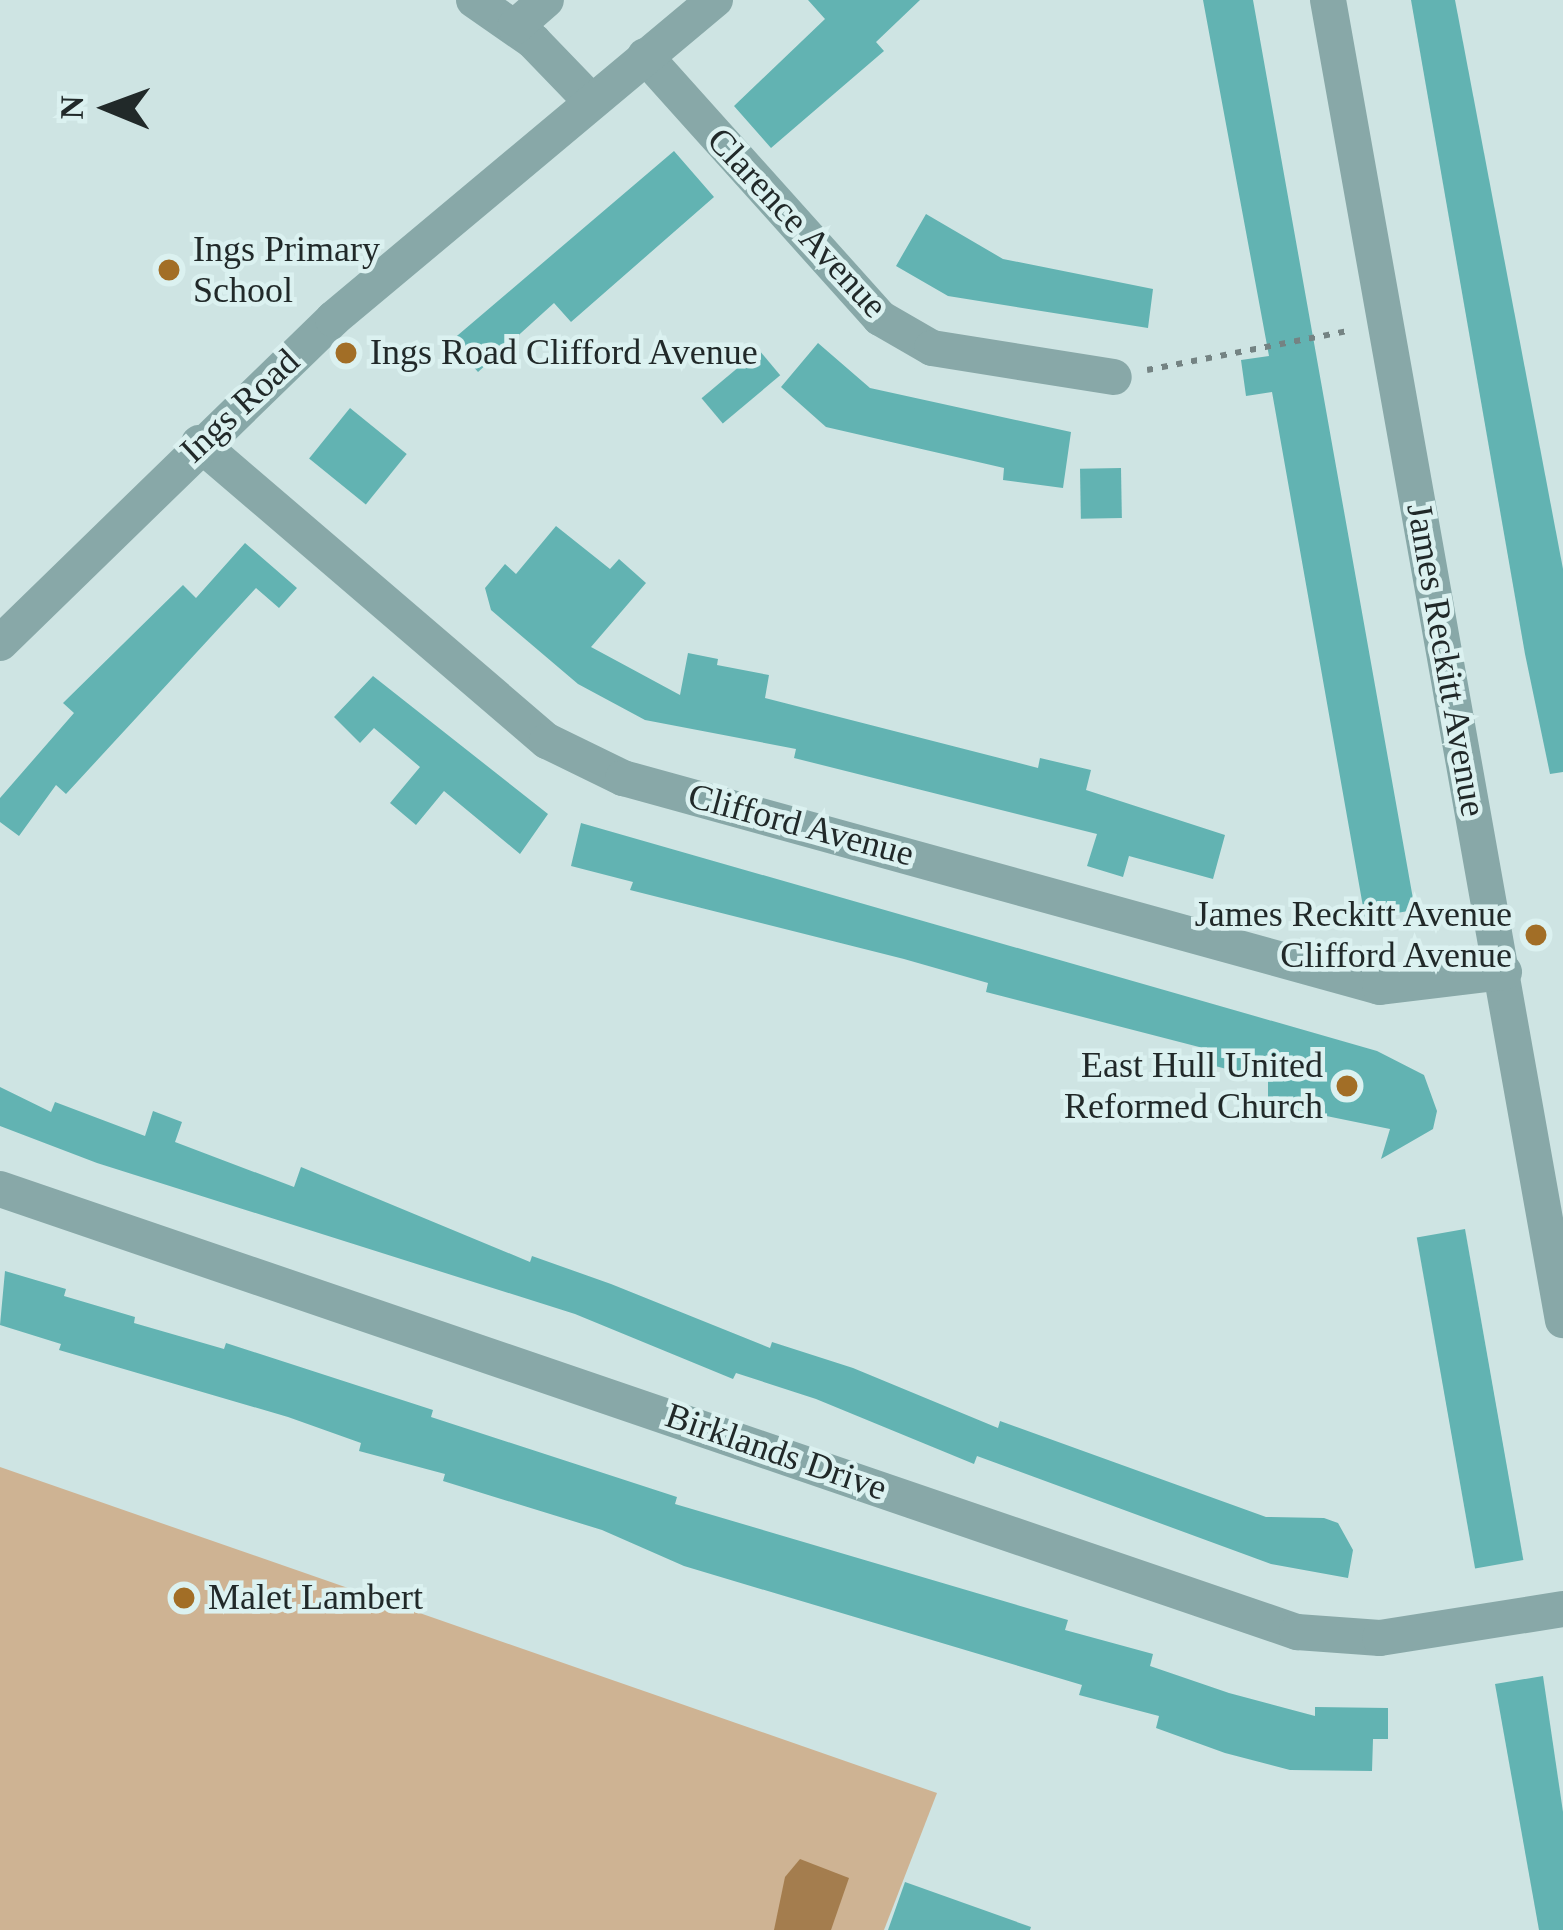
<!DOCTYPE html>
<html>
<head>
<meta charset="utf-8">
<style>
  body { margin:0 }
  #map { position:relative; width:1563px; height:1930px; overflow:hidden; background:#cee4e3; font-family:"Times New Roman",serif }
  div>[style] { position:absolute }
  .green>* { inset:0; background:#ceb393 }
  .water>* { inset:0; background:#a47d4e }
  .building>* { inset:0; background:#62b3b2; transform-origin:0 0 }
  .path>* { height:6px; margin-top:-3px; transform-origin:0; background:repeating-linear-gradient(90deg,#748383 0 6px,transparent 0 15px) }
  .minor>* { height:36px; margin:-18px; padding:0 18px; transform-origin:18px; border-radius:18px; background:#88a8a8 }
  .dots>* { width:33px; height:33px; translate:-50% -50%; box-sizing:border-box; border:6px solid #dbf1f0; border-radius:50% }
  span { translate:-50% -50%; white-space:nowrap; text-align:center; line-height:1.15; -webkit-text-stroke:9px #dbf1f0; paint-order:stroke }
  .street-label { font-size:36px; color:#212929 }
  .poi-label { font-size:36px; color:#212929 }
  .left { translate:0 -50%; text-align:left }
  .right { translate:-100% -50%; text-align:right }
  .north { position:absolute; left:48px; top:48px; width:120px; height:120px; -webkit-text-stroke:9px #dbf1f0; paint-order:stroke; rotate:271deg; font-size:33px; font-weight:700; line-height:48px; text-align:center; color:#212929 }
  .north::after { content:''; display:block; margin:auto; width:42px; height:54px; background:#212929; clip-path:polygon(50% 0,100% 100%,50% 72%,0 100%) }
</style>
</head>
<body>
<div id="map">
  <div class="green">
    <div style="clip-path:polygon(0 1467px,937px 1793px,884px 1930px,0 1930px)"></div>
  </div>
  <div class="water">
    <div style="clip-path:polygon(800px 1859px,849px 1878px,831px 1930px,774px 1930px,785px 1877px)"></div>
  </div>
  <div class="building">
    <div style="clip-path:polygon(808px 0,920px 0,876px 42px,884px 51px,771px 148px,734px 106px,825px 19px)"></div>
    <div style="clip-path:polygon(1203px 0,1253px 0,1415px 910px,1365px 918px,1272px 392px,1246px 396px,1241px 360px,1269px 356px)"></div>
    <div style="clip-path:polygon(1411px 0,1455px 0,1563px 569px,1563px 772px,1550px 774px,1525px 654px)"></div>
    <div style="clip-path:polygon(674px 151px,714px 197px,571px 322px,554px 303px,478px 372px,451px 341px)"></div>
    <div style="clip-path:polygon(926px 214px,1003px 259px,1153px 289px,1148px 328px,948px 296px,896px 266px)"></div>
    <div style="clip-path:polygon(818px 343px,870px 388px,1071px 432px,1063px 488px,1003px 480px,1004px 468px,826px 427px,781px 387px)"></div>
    <div style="left:759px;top:350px;width:33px;height:75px;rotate:50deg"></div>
    <div style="left:350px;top:408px;width:73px;height:65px;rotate:39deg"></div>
    <div style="left:1121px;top:468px;width:50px;height:41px;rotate:89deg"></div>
    <div style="clip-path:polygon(556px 526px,610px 569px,619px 559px,646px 583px,591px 647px,630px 668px,680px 695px,688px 653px,718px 659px,717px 665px,769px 675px,765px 698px,1038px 768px,1040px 758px,1091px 770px,1086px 790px,1225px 835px,1213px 879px,1129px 856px,1123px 877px,1087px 866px,1097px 834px,794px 758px,796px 749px,645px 720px,578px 684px,491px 610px,485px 588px,505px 564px,516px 574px)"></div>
    <div style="clip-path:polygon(245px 543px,297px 588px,279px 608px,256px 588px,66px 794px,56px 785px,19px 836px,0 822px,0 798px,74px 713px,63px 703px,183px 585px,196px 598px)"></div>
    <div style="clip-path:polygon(373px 676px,548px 814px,520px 854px,444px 791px,416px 825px,390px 803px,420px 767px,374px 728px,360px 743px,334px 717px)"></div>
    <div style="clip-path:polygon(581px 823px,1377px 1051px,1424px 1075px,1437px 1111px,1433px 1129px,1381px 1159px,1390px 1129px,1268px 1104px,1268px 1080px,1200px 1062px,1203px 1048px,986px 992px,988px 983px,904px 959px,630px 890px,633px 882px,571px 866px)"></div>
    <div style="clip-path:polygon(0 1087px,51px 1112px,55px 1102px,145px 1136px,153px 1111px,182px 1122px,175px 1142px,294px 1187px,301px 1167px,530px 1262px,532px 1256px,611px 1284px,770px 1348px,772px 1342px,853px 1368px,998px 1428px,1000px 1421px,1266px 1517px,1324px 1518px,1338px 1523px,1353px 1550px,1348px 1578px,1271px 1564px,977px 1456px,974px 1464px,816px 1399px,736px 1373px,733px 1379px,575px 1314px,97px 1163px,0 1126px)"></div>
    <div style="left:1465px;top:1229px;width:336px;height:49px;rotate:80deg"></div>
    <div style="clip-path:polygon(5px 1271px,66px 1289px,64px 1296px,135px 1317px,134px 1323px,224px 1349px,226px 1343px,433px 1410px,431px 1417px,677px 1497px,675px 1504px,1068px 1620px,1065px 1630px,1153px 1654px,1150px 1666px,1229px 1693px,1315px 1716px,1315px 1707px,1388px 1708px,1388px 1739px,1373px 1739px,1372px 1771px,1290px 1770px,1225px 1753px,1156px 1728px,1159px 1716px,1079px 1695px,1082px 1685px,684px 1566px,602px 1530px,443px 1481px,445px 1474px,359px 1451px,361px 1443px,288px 1417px,59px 1350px,61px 1344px,0 1325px)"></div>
    <div style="clip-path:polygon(1543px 1676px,1563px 1812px,1563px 1930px,1539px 1930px,1495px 1684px)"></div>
    <div style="clip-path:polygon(905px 1882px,1031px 1927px,1030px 1930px,888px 1930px)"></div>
  </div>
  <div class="path">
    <div style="left:1147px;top:370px;width:209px;rotate:-11deg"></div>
  </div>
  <div class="minor">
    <div style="left:474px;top:0;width:72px;rotate:34.8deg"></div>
    <div style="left:533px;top:41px;width:83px;rotate:46deg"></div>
    <div style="left:1328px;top:0;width:1341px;rotate:79.91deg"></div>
    <div style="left:515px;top:27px;width:41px;rotate:-41.1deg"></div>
    <div style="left:645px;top:56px;width:352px;rotate:48.1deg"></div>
    <div style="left:880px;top:318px;width:60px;rotate:30deg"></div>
    <div style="left:932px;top:348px;width:184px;rotate:9.1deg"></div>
    <div style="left:199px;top:443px;width:458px;rotate:40.6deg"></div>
    <div style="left:547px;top:741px;width:85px;rotate:26deg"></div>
    <div style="left:623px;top:778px;width:785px;rotate:15.43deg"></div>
    <div style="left:1380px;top:987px;width:125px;rotate:-6.9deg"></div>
    <div style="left:0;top:643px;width:465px;rotate:-44.2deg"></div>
    <div style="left:333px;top:319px;width:498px;rotate:-39.9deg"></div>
    <div style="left:0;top:1189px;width:1371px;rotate:18.86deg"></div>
    <div style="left:1297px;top:1632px;width:83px;rotate:4.1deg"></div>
    <div style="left:1380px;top:1638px;width:185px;rotate:-9deg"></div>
  </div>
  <div class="dots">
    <div style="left:169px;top:270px;background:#a26e26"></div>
    <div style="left:346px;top:353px;background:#a26e26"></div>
    <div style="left:1536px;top:935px;background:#a26e26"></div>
    <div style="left:1347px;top:1086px;background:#a26e26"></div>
    <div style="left:184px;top:1598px;background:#a26e26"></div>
  </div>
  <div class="street-label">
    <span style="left:797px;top:223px;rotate:47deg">Clarence Avenue</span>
    <span style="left:240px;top:406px;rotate:-43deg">Ings Road</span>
    <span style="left:1446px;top:660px;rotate:80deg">James Reckitt Avenue</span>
    <span style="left:801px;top:825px;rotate:15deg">Clifford Avenue</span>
    <span style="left:776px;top:1452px;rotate:19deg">Birklands Drive</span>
  </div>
  <div class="poi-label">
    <span class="left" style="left:193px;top:270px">Ings Primary<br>School</span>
    <span class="left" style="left:370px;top:353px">Ings Road Clifford Avenue</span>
    <span class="right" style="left:1512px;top:935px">James Reckitt Avenue<br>Clifford Avenue</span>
    <span class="right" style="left:1323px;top:1086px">East Hull United<br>Reformed Church</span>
    <span class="left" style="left:208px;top:1598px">Malet Lambert</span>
  </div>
  <div class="north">N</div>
</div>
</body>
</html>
